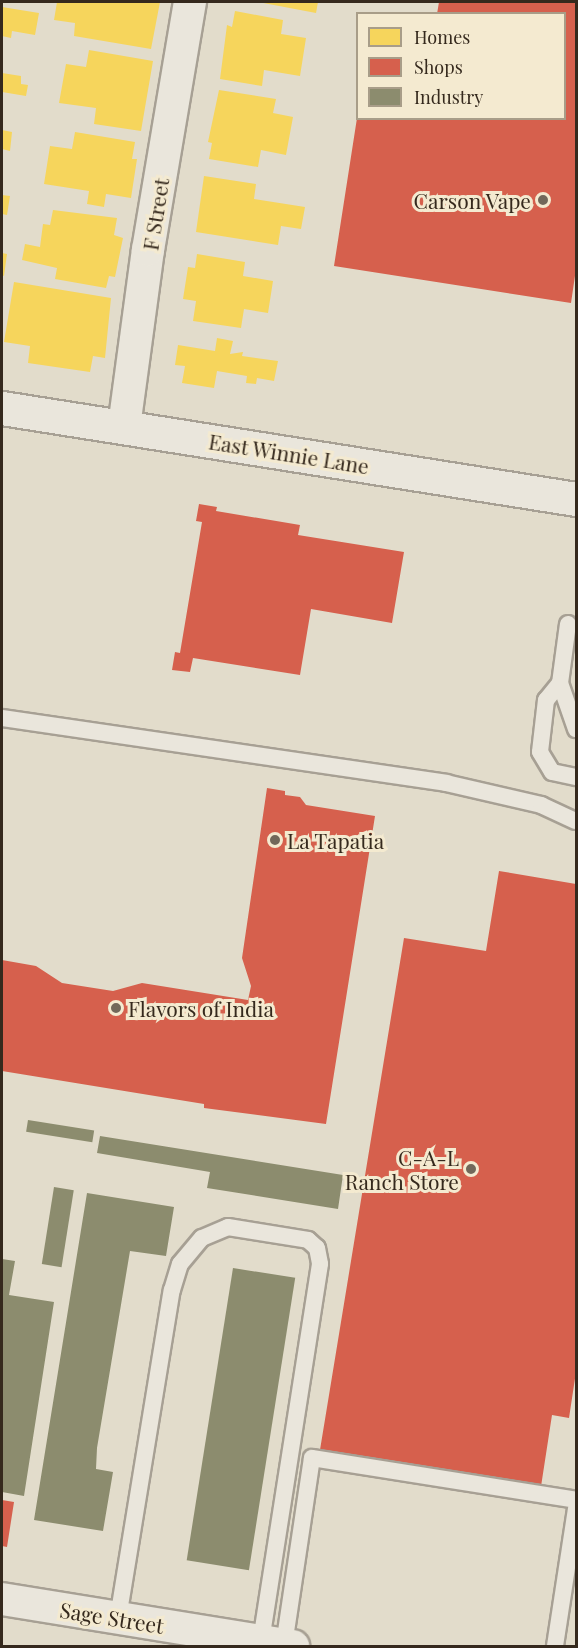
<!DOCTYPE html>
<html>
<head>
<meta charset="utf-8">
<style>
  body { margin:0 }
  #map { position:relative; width:578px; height:1648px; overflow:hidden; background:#e2dccb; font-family:"Playfair Display",serif }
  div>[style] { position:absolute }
  .homes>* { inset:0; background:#f6d55c }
  .shops>* { inset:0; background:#d6604d }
  .industry>* { inset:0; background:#8c8c6e; transform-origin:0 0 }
  .roads { filter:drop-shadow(2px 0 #a7a094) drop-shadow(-2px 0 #a7a094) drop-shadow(0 2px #a7a094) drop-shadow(0 -2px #a7a094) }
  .lane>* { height:16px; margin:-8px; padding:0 8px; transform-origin:8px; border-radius:8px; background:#eae6dc }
  .street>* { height:32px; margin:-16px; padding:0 16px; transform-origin:16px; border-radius:16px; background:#eae6dc }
  .secondary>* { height:33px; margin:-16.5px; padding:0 16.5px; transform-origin:16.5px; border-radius:16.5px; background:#eae6dc }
  .dots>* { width:16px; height:16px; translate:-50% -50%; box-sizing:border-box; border:3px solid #f4ead0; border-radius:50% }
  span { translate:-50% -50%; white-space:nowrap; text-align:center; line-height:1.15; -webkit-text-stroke:6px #f4ead0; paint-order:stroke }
  .poi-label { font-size:21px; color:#35291d }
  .right { translate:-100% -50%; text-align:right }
  .left { translate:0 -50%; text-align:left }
  .street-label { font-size:21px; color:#35291d }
  .frame { position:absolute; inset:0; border:3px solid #35291d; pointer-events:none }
  .legend { position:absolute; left:356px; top:12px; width:210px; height:108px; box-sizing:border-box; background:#f4ead0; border:2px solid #a89d88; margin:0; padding:8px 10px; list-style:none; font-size:18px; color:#35291d }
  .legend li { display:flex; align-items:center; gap:12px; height:30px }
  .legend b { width:30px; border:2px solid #a89d88 }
</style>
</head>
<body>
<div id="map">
  <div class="homes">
    <div style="clip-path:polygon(57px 2px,160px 2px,151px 49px,74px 36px,75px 23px,54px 20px)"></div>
    <div style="clip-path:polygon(258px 2px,318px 2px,316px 13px)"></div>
    <div style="clip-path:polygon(2px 7px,39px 13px,35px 35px,12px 31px,11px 38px,2px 36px)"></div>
    <div style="clip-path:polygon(235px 11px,283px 20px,281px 34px,306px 38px,300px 76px,264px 70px,262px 86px,220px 79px,227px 25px,232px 27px)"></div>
    <div style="clip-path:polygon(89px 50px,153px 61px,141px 131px,94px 124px,96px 108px,59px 103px,66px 64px,86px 67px)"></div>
    <div style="clip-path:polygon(2px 73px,21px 76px,21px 84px,28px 85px,26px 96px,2px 92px)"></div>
    <div style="clip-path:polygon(219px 90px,276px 99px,273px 113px,293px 117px,286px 155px,261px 150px,258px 167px,209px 159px,212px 143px,208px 142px)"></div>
    <div style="clip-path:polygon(2px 130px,12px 132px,10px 151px,2px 149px)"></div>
    <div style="clip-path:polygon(75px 132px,135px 142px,132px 159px,137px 159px,131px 198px,106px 194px,104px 207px,87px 204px,89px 191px,44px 184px,50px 146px,72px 149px)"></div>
    <div style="clip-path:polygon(204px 176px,256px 184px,254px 199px,305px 207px,301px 229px,281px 226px,278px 245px,196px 232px)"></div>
    <div style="clip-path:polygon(2px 195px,10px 196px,7px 215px,2px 214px)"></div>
    <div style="clip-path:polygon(53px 210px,117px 218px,114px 235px,123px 238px,115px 277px,109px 276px,106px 288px,55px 279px,57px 268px,22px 260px,25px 244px,40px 247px,43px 224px,50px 225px)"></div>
    <div style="clip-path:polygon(2px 253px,7px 254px,4px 276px,2px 275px)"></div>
    <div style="clip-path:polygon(197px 254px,245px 262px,243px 276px,273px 281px,268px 313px,244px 309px,241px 328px,193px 321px,196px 301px,183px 299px,188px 267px,195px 268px)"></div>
    <div style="clip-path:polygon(14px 282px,111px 298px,105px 358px,93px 356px,90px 372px,28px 363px,30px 346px,4px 342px)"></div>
    <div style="clip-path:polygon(217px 338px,233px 341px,230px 354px,243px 352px,242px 356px,278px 361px,274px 381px,257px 378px,256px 384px,246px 383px,247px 376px,217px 371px,214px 388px,182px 383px,185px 366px,175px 365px,178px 345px,215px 351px)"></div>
  </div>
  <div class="shops">
    <div style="clip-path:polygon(439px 2px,576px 2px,576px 269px,571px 303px,334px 266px,357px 118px,564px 118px,564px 14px,437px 14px)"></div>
    <div style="clip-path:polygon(199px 504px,217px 507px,216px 511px,300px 525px,298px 535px,404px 552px,392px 623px,311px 609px,300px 675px,193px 658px,190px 672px,172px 670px,175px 652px,180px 653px,202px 522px,196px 521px)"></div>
    <div style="clip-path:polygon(267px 788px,285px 791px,285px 795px,300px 797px,306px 805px,375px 816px,326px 1124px,204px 1108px,204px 1104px,2px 1071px,2px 960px,36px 966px,62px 983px,113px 991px,142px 983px,248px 1000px,251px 986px,242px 958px)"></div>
    <div style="clip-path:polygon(499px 871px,576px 884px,576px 1372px,569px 1418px,552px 1415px,540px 1493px,319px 1456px,404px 938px,486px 951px)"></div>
    <div style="clip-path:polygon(2px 1500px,14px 1502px,7px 1547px,2px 1546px)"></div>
  </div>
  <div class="industry">
    <div style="left:28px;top:1120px;width:67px;height:12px;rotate:9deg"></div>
    <div style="clip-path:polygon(100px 1136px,343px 1175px,338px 1209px,207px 1188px,210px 1172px,97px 1153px)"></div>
    <div style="left:54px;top:1187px;width:20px;height:78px;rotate:9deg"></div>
    <div style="clip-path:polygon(87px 1193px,174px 1207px,166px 1256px,130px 1251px,97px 1448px,96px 1469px,113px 1472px,103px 1531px,34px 1520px)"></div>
    <div style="clip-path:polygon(2px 1259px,15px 1261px,9px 1295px,54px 1302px,24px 1496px,2px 1492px)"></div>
    <div style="left:233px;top:1268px;width:63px;height:296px;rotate:9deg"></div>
  </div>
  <div class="roads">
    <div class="lane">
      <div style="left:568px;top:624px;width:60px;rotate:97.7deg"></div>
      <div style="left:560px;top:683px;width:49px;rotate:70.8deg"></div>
      <div style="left:560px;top:683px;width:22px;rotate:129deg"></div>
      <div style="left:546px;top:700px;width:52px;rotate:96.6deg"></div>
      <div style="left:540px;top:752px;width:23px;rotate:59deg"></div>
      <div style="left:552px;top:772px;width:25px;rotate:12deg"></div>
      <div style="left:2px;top:718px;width:449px;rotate:8.3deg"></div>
      <div style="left:446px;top:783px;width:98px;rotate:13deg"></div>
      <div style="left:541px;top:805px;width:38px;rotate:25deg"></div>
      <div style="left:118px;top:1618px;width:332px;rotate:-80.7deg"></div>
      <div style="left:172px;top:1290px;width:27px;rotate:-73deg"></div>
      <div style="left:180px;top:1264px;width:34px;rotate:-50deg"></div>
      <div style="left:202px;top:1238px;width:28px;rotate:-23deg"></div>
      <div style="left:228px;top:1227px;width:81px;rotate:9.2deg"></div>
      <div style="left:308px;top:1240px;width:12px;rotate:42deg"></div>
      <div style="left:317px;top:1248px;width:16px;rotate:79deg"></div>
      <div style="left:320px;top:1264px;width:382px;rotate:98.9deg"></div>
      <div style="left:284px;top:1645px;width:189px;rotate:-81.5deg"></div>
      <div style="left:312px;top:1458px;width:267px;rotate:9deg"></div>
      <div style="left:555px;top:1646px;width:139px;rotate:-81.3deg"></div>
    </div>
    <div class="street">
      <div style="left:124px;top:427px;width:179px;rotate:-82.3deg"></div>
      <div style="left:148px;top:250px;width:252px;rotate:-80.4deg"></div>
      <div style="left:2px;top:1599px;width:295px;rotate:9.2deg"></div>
    </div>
    <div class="secondary">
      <div style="left:2px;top:408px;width:581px;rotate:9.01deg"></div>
    </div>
  </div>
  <div class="dots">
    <div style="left:543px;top:200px;background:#72685a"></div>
    <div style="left:275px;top:840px;background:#72685a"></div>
    <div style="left:116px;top:1008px;background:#72685a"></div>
    <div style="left:471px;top:1169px;background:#72685a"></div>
  </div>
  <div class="poi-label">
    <span class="right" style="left:531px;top:200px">Carson Vape</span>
    <span class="left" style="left:287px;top:840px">La Tapatia</span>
    <span class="left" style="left:128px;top:1008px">Flavors of India</span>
    <span class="right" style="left:459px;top:1169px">C-A-L<br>Ranch Store</span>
  </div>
  <div class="street-label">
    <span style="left:155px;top:214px;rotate:-81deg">F Street</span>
    <span style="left:289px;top:453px;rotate:9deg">East Winnie Lane</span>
    <span style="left:112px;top:1617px;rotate:9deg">Sage Street</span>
  </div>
  <div class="frame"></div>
  <ul class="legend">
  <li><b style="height:16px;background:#f6d55c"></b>Homes</li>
  <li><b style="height:16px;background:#d6604d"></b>Shops</li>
  <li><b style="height:16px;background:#8c8c6e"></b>Industry</li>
  </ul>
</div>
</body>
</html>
